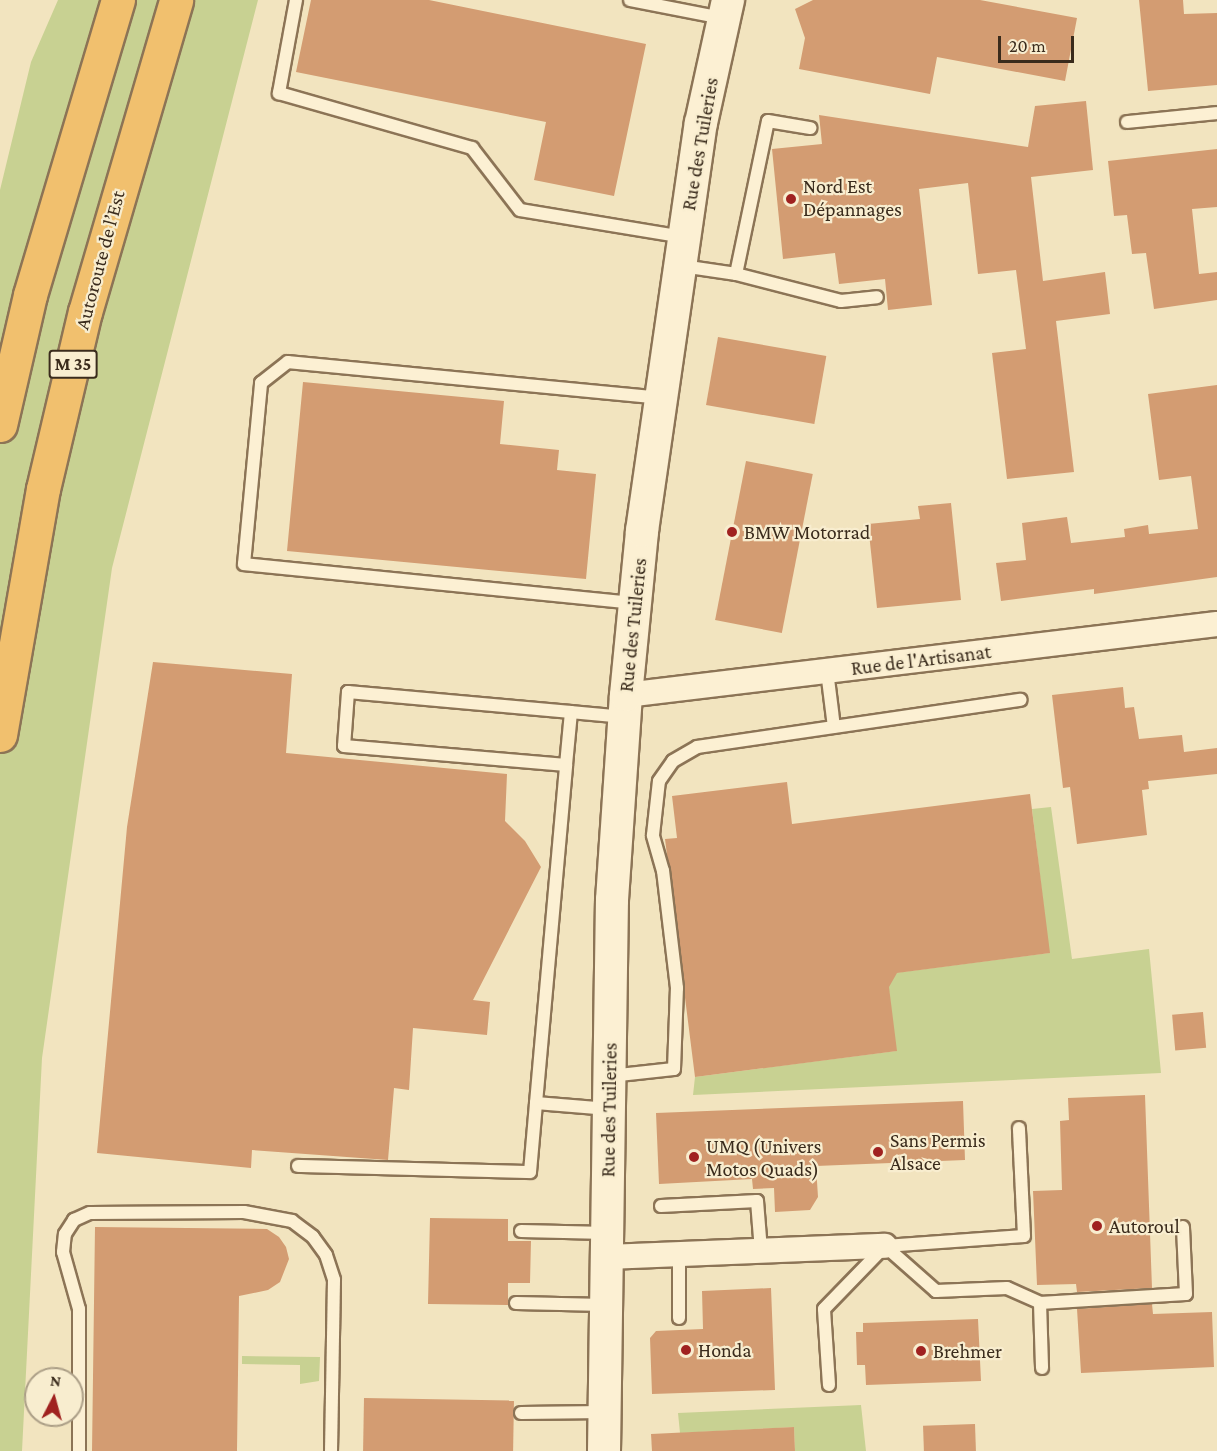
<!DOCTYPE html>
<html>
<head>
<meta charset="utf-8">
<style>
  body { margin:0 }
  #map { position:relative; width:1217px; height:1451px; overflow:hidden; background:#f2e4bf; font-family:"Crimson Pro",serif }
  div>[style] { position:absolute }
  .green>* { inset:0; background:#c8d192 }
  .building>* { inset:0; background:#d39c72; transform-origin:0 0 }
  .roads { filter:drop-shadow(2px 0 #8c7456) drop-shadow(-2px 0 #8c7456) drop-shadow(0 2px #8c7456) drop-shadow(0 -2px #8c7456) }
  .service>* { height:12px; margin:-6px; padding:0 6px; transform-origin:6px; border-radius:6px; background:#fcf0d3 }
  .minor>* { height:24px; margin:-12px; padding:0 12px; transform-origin:12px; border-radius:12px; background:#fcf0d3 }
  .tertiary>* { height:32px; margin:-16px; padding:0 16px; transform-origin:16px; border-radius:16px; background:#fcf0d3 }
  .trunk>* { height:33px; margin:-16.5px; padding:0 16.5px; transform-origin:16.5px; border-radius:16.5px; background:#f1c06e }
  .dots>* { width:16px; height:16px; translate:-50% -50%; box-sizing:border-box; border:3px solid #f8edcf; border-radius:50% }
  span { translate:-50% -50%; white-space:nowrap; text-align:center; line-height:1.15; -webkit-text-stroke:4.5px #f8edcf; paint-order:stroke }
  .shield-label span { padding:2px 4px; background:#f8edcf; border:2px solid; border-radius:4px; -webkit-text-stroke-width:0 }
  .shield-label { font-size:18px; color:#3a2b1c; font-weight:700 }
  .street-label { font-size:20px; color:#3a2b1c }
  .poi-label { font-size:20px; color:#3a2b1c }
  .left { translate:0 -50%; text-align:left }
  .north { position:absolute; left:24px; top:1367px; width:60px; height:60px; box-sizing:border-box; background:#f8edcf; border:2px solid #ac9f87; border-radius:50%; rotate:6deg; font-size:16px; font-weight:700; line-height:24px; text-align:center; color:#3a2b1c }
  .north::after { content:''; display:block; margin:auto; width:21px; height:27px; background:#a02220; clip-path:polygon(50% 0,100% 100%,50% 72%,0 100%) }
  .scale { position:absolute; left:998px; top:36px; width:76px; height:27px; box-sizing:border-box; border:3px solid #3a2b1c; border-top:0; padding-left:8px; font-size:18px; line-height:21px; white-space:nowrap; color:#3a2b1c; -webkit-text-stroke:4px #f8edcf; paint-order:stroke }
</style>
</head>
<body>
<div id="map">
  <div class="green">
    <div style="clip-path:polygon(58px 0,258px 0,112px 568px,42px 1058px,22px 1451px,0 1451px,0 190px,31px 62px)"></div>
    <div style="clip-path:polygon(1051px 807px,1072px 959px,1149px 949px,1161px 1073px,693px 1095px,695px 1077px,896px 1051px,887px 974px,1049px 953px,1032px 809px)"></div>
    <div style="clip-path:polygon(242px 1356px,320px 1357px,319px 1381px,300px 1384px,300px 1365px,242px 1364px)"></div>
    <div style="clip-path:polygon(861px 1405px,866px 1451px,795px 1451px,794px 1427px,680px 1433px,678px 1413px)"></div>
  </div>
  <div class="building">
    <div style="clip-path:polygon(311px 0,429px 0,646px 44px,614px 196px,534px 180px,546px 122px,296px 72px)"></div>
    <div style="clip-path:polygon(813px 0,980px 0,1077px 18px,1065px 81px,937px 57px,930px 94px,799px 69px,805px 38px,795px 9px)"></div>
    <div style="clip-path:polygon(1139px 0,1183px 0,1184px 14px,1217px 13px,1217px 85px,1148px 91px)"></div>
    <div style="clip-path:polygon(1086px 101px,1093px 170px,1031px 177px,1043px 281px,1105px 272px,1110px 314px,1056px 321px,1074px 472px,1007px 479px,992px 353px,1026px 349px,1016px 270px,978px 274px,968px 183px,919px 189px,932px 305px,888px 310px,885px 279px,839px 284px,835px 253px,783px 259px,772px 149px,822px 144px,819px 115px,1028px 147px,1035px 106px)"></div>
    <div style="clip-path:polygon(1217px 149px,1217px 207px,1192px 209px,1199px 274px,1217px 272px,1217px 300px,1154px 309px,1146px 253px,1132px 254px,1127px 215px,1114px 216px,1108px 161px)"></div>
    <div style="left:718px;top:337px;width:110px;height:69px;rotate:10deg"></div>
    <div style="clip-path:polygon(303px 382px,504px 401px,500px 444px,559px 450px,557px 470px,596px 474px,586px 579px,287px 551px)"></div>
    <div style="clip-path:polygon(1217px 385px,1217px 577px,1094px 594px,1094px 589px,1001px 601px,996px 563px,1026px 560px,1022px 523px,1067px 517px,1071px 543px,1125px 537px,1124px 529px,1148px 525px,1149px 534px,1198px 529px,1191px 476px,1159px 480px,1148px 394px)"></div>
    <div style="left:746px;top:461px;width:68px;height:162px;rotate:11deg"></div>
    <div style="clip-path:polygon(951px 503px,961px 600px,877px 608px,868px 524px,920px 519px,918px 506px)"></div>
    <div style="clip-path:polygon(153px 662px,292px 674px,286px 753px,507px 774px,505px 821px,525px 841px,541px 867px,473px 1000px,490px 1002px,487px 1035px,413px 1028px,409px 1090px,394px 1088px,388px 1160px,252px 1150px,251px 1168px,97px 1153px,127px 827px)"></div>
    <div style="clip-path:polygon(1123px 687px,1125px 708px,1134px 707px,1139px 739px,1182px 735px,1184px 752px,1217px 748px,1217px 774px,1148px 781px,1149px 789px,1142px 790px,1147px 835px,1077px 844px,1070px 787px,1063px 788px,1052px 695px)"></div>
    <div style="clip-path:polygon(787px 782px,792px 824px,1030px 794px,1050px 953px,897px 973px,889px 987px,897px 1051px,695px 1077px,665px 839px,677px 838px,672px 796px)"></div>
    <div style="left:1203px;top:1012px;width:36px;height:31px;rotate:85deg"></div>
    <div style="clip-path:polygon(1145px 1095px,1152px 1288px,1077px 1292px,1076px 1284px,1037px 1285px,1033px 1191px,1062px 1190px,1060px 1121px,1069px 1120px,1068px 1098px)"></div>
    <div style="clip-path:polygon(963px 1101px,965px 1160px,816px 1166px,818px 1197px,810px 1210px,775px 1212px,774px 1188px,753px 1189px,752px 1179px,659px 1184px,656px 1113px)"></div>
    <div style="clip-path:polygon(430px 1218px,508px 1219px,508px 1241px,531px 1241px,530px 1283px,508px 1283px,508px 1305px,428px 1304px)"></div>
    <div style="clip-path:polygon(95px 1227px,267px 1229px,279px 1237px,286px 1247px,289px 1259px,280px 1282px,268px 1290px,239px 1296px,237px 1451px,92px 1451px)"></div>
    <div style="clip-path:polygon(771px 1288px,775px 1390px,652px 1394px,650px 1338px,656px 1331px,703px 1329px,702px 1291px)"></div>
    <div style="clip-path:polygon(1152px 1304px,1153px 1314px,1212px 1312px,1214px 1367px,1081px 1373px,1077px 1309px)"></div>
    <div style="clip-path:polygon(978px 1319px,981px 1381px,866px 1385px,865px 1365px,857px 1365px,856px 1332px,863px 1332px,863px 1323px)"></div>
    <div style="left:364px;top:1398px;width:150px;height:53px;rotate:1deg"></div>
    <div style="left:975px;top:1424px;width:27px;height:52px;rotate:88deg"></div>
    <div style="clip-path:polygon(794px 1427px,795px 1451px,652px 1451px,651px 1434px)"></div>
  </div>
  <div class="roads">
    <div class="service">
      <div style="left:296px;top:0;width:95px;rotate:100.4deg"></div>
      <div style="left:279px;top:93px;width:201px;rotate:15.9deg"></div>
      <div style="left:472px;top:148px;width:78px;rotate:52.3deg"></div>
      <div style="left:520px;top:210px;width:165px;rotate:9.4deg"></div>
      <div style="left:630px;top:0;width:95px;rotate:11deg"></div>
      <div style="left:1127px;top:122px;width:90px;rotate:-5.7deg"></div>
      <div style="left:682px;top:266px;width:55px;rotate:8.4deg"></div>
      <div style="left:736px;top:274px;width:156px;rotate:-78.2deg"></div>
      <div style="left:768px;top:121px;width:43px;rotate:9.5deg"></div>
      <div style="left:736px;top:274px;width:108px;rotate:14.4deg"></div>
      <div style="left:841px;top:301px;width:36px;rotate:-6deg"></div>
      <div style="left:634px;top:603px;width:392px;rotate:-174.3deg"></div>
      <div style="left:244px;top:564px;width:182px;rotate:-84.6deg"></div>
      <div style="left:261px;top:383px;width:34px;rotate:-38deg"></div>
      <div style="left:288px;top:362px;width:375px;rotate:5.5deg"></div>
      <div style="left:827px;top:671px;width:56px;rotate:82.9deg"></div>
      <div style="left:571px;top:712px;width:53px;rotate:5.4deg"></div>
      <div style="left:610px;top:1076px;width:64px;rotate:-6.2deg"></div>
      <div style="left:674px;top:1069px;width:81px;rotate:-87.9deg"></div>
      <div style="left:677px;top:988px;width:118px;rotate:-96.8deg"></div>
      <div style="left:663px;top:871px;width:37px;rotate:-106deg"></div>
      <div style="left:653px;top:835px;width:54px;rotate:-83.7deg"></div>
      <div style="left:659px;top:781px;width:24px;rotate:-55deg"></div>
      <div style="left:673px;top:761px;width:28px;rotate:-30deg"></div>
      <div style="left:697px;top:747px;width:327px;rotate:-8.3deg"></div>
      <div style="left:536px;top:1103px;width:73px;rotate:4.7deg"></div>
      <div style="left:298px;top:1166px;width:232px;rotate:1.5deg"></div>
      <div style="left:530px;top:1172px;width:69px;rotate:-85deg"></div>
      <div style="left:536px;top:1103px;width:339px;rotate:-84.9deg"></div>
      <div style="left:566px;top:765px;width:53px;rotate:-84.6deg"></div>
      <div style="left:571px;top:712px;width:224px;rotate:-174.9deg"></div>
      <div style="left:348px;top:692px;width:54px;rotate:94.2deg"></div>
      <div style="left:344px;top:746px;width:223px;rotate:4.9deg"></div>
      <div style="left:661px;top:1206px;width:96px;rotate:-3deg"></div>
      <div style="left:757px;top:1201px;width:50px;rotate:85.4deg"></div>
      <div style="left:521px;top:1231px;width:86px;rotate:1.3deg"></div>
      <div style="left:885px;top:1246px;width:68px;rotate:41.4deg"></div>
      <div style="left:936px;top:1291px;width:71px;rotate:-2.4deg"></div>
      <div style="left:1007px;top:1288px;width:36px;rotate:24deg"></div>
      <div style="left:1040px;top:1303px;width:146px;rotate:-3.5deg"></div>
      <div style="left:1186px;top:1294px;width:67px;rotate:-92.6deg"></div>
      <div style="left:679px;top:1254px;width:64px;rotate:90deg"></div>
      <div style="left:516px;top:1303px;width:89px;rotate:1.3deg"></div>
      <div style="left:1040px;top:1303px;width:65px;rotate:88.2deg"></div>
      <div style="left:829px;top:1385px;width:76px;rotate:-93.8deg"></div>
      <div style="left:824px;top:1309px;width:88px;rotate:-45.9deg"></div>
      <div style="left:885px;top:1246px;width:139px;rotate:-4.1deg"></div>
      <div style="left:1024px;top:1236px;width:108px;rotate:-92.7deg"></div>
      <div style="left:521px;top:1413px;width:83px;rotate:-0.7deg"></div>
      <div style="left:79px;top:1451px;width:142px;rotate:-90deg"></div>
      <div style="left:79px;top:1309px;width:59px;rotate:-105.7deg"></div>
      <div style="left:63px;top:1252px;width:18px;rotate:-84deg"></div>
      <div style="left:65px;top:1234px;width:17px;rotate:-57deg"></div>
      <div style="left:74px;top:1220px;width:17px;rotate:-24deg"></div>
      <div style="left:90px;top:1213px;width:154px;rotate:-0.4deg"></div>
      <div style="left:244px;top:1212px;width:49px;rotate:10.6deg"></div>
      <div style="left:292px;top:1221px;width:26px;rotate:37deg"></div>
      <div style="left:313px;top:1237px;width:22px;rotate:54deg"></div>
      <div style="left:326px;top:1255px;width:26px;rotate:72deg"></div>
      <div style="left:334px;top:1280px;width:171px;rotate:91deg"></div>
    </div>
    <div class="minor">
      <div style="left:626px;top:695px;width:595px;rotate:-6.85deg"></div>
      <div style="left:607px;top:1257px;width:278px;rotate:-2.3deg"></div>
    </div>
    <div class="tertiary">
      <div style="left:604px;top:1451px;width:551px;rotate:-89.17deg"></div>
      <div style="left:612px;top:900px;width:205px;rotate:-86.1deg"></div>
      <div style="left:626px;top:695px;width:165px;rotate:-84.4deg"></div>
      <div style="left:642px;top:531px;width:412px;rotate:-81.8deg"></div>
      <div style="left:701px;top:123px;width:126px;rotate:-77.6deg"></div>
    </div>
    <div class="trunk">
      <div style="left:0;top:425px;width:133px;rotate:-77deg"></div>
      <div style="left:30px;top:295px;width:308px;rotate:-73.4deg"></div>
      <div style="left:0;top:735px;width:250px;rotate:-80.1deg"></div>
      <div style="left:43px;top:489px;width:182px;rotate:-76.7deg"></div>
      <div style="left:85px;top:312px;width:325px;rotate:-73.7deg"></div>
    </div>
  </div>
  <div class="dots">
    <div style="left:791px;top:199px;background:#a02220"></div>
    <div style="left:732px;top:532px;background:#a02220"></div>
    <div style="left:878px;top:1152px;background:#a02220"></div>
    <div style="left:694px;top:1157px;background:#a02220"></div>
    <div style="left:1097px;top:1226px;background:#a02220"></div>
    <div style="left:686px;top:1350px;background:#a02220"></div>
    <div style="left:921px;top:1351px;background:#a02220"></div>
  </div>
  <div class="shield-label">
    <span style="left:73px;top:364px">M 35</span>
  </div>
  <div class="street-label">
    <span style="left:700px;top:144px;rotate:-80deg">Rue des Tuileries</span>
    <span style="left:100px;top:260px;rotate:-75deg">Autoroute de l’Est</span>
    <span style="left:633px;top:625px;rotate:-84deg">Rue des Tuileries</span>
    <span style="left:921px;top:660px;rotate:-7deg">Rue de l'Artisanat</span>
    <span style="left:609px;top:1110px;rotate:-89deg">Rue des Tuileries</span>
  </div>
  <div class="poi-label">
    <span class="left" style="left:803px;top:198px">Nord Est<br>Dépannages</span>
    <span class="left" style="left:744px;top:532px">BMW Motorrad</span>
    <span class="left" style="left:890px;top:1152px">Sans Permis<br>Alsace</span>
    <span class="left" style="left:706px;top:1158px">UMQ (Univers<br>Motos Quads)</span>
    <span class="left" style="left:1109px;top:1226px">Autoroul</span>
    <span class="left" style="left:698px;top:1350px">Honda</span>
    <span class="left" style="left:933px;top:1351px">Brehmer</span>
  </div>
  <div class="north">N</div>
  <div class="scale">20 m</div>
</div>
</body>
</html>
